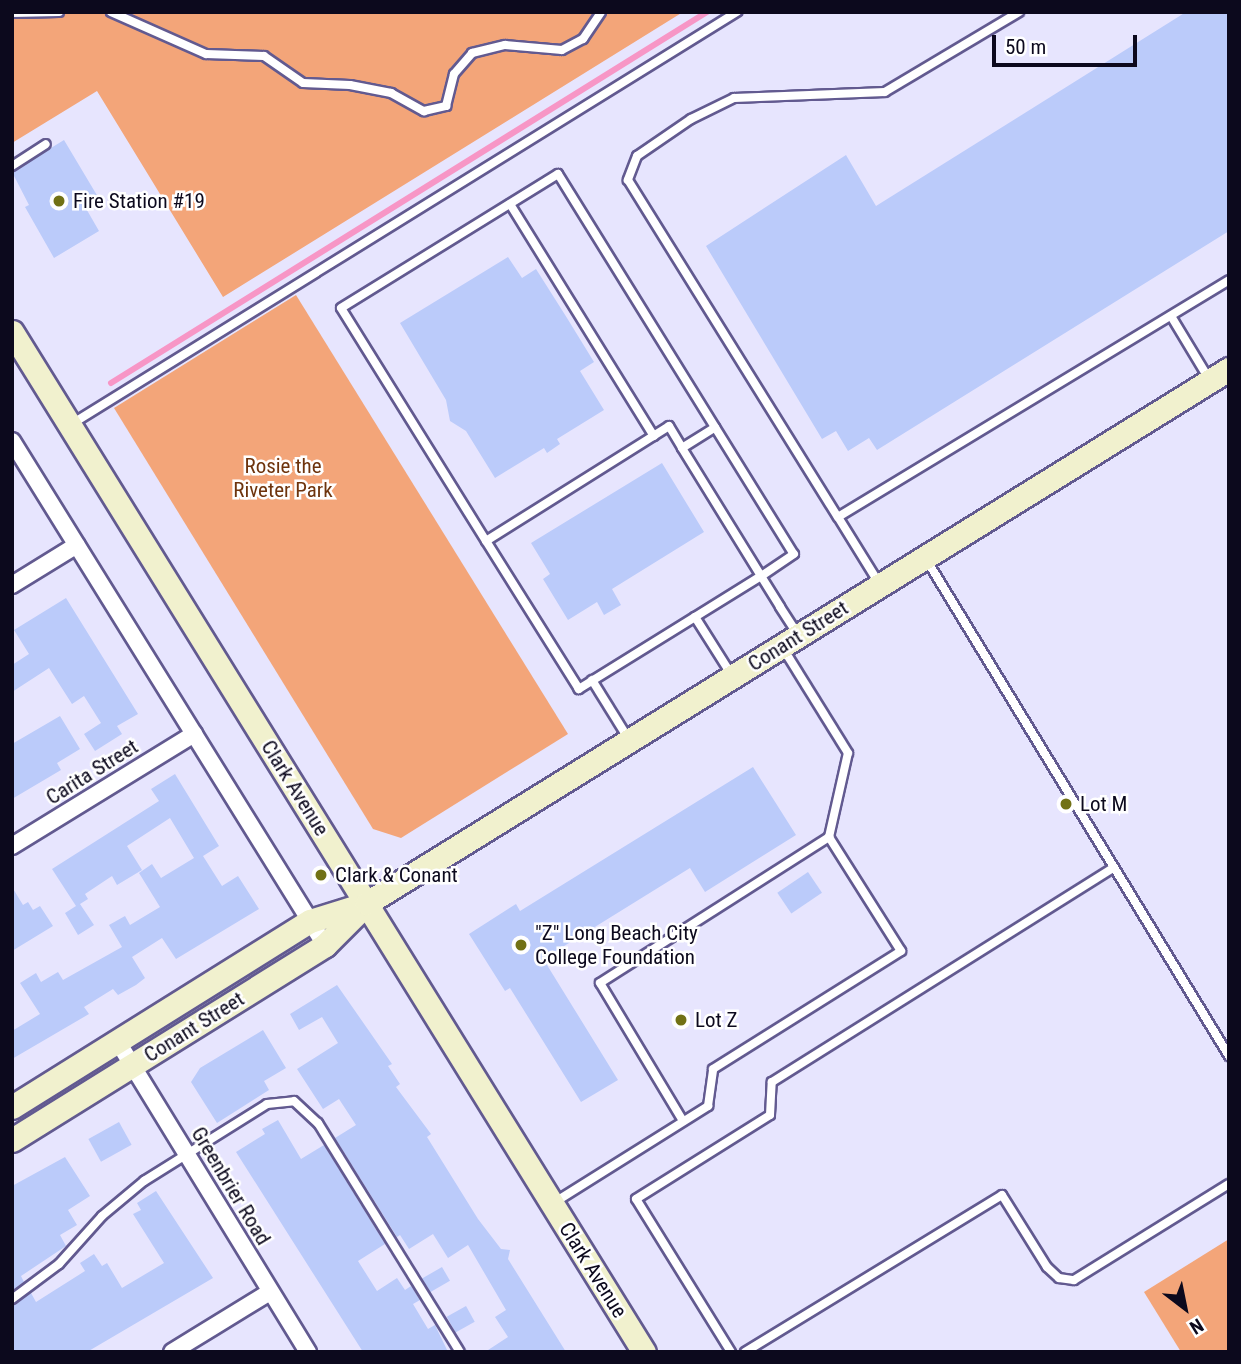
<!DOCTYPE html>
<html>
<head>
<meta charset="utf-8">
<style>
  body { margin:0 }
  #map { position:relative; width:1241px; height:1364px; overflow:hidden; background:#e7e5fe; font-family:"Roboto Condensed",sans-serif }
  div>[style] { position:absolute }
  .green>* { inset:0; background:#f3a579 }
  .stream>* { height:6px; margin:-3px; padding:0 3px; transform-origin:3px; border-radius:3px; background:#f796c6 }
  .building>* { inset:0; background:#bbcbfa; transform-origin:0 0 }
  .roads { filter:drop-shadow(2px 0 #625a90) drop-shadow(-2px 0 #625a90) drop-shadow(0 2px #625a90) drop-shadow(0 -2px #625a90) }
  .lane>* { height:8px; margin:-4px; padding:0 4px; transform-origin:4px; border-radius:4px; background:#fff }
  .street>* { height:16px; margin:-8px; padding:0 8px; transform-origin:8px; border-radius:8px; background:#fff }
  .secondary>* { height:23px; margin:-11.5px; padding:0 11.5px; transform-origin:11.5px; border-radius:11.5px; background:#f1f1ce }
  .dots>* { width:19px; height:19px; translate:-50% -50%; box-sizing:border-box; border:4px solid #fff; border-radius:50% }
  span { translate:-50% -50%; white-space:nowrap; text-align:center; line-height:1.15; -webkit-text-stroke:5px #fff; paint-order:stroke }
  .poi-label { font-size:21px; color:#0c091d }
  .left { translate:0 -50%; text-align:left }
  .park-label { font-size:21px; color:#6e340d }
  .street-label { font-size:21px; color:#0c091d }
  .frame { position:absolute; inset:0; border:14px solid #0c091d; pointer-events:none }
  .north { position:absolute; left:1150px; top:1273px; width:70px; height:70px; -webkit-text-stroke:5px #fff; paint-order:stroke; rotate:148deg; font-size:19px; font-weight:700; line-height:28px; text-align:center; color:#0c091d }
  .north::after { content:''; display:block; margin:auto; width:24px; height:32px; background:#0c091d; clip-path:polygon(50% 0,100% 100%,50% 72%,0 100%) }
  .scale { position:absolute; left:992px; top:35px; width:145px; height:32px; box-sizing:border-box; border:4px solid #0c091d; border-top:0; padding-left:9px; font-size:21px; line-height:24px; white-space:nowrap; color:#0c091d; -webkit-text-stroke:5px #fff; paint-order:stroke }
</style>
</head>
<body>
<div id="map">
  <div class="green">
    <div style="clip-path:polygon(12px 12px,683px 12px,223px 297px,97px 91px,12px 143px)"></div>
    <div style="clip-path:polygon(296px 295px,568px 734px,401px 838px,373px 829px,114px 408px)"></div>
    <div style="clip-path:polygon(1229px 1239px,1229px 1352px,1181px 1352px,1144px 1292px)"></div>
  </div>
  <div class="stream">
    <div style="left:111px;top:383px;width:702px;rotate:-31.9deg"></div>
  </div>
  <div class="building">
    <div style="clip-path:polygon(1186px 12px,1229px 12px,1229px 231px,877px 450px,869px 438px,848px 451px,836px 431px,822px 439px,706px 246px,846px 155px,876px 206px)"></div>
    <div style="clip-path:polygon(64px 140px,98px 197px,84px 205px,99px 231px,54px 258px,25px 207px,29px 205px,12px 172px)"></div>
    <div style="clip-path:polygon(508px 257px,522px 278px,536px 269px,567px 318px,594px 362px,580px 371px,604px 410px,557px 439px,560px 444px,547px 453px,544px 448px,495px 478px,466px 431px,450px 421px,446px 400px,400px 323px)"></div>
    <div style="clip-path:polygon(662px 463px,704px 532px,612px 589px,621px 605px,604px 615px,597px 602px,568px 620px,543px 579px,550px 574px,531px 543px)"></div>
    <div style="clip-path:polygon(66px 598px,138px 714px,117px 726px,122px 734px,95px 751px,84px 734px,101px 723px,84px 696px,72px 704px,49px 668px,12px 692px,12px 665px,29px 654px,14px 630px)"></div>
    <div style="clip-path:polygon(60px 716px,80px 749px,57px 763px,61px 770px,12px 799px,12px 744px)"></div>
    <div style="clip-path:polygon(753px 767px,796px 835px,705px 892px,690px 868px,548px 956px,551px 962px,547px 965px,618px 1080px,581px 1102px,510px 988px,505px 991px,469px 934px,516px 904px,520px 911px)"></div>
    <div style="clip-path:polygon(175px 774px,219px 846px,203px 856px,222px 886px,238px 876px,259px 909px,176px 959px,162px 938px,132px 957px,145px 978px,136px 985px,118px 995px,113px 989px,84px 1007px,89px 1014px,12px 1059px,12px 1031px,40px 1014px,20px 983px,36px 973px,41px 982px,58px 972px,63px 980px,122px 947px,109px 925px,125px 916px,130px 925px,160px 907px,139px 873px,152px 864px,161px 878px,194px 858px,170px 818px,127px 846px,142px 870px,117px 885px,112px 876px,85px 894px,88px 899px,80px 904px,94px 925px,78px 935px,65px 913px,76px 906px,52px 869px,159px 801px,151px 789px)"></div>
    <div style="left:808px;top:872px;width:25px;height:37px;rotate:56deg"></div>
    <div style="clip-path:polygon(12px 887px,23px 905px,28px 902px,33px 910px,40px 906px,53px 926px,12px 951px)"></div>
    <div style="clip-path:polygon(337px 985px,392px 1064px,388px 1066px,400px 1084px,396px 1087px,431px 1134px,427px 1137px,478px 1219px,501px 1249px,510px 1250px,508px 1259px,566px 1352px,485px 1352px,508px 1337px,495px 1317px,506px 1310px,468px 1245px,448px 1258px,433px 1234px,409px 1249px,400px 1235px,397px 1237px,335px 1138px,356px 1125px,339px 1099px,323px 1109px,297px 1069px,338px 1043px,322px 1017px,299px 1030px,290px 1014px)"></div>
    <div style="clip-path:polygon(263px 1030px,286px 1068px,264px 1081px,269px 1090px,217px 1123px,191px 1082px,200px 1068px)"></div>
    <div style="clip-path:polygon(278px 1120px,301px 1159px,324px 1145px,385px 1244px,358px 1261px,377px 1291px,397px 1278px,405px 1290px,411px 1286px,420px 1300px,413px 1304px,428px 1329px,435px 1325px,448px 1352px,363px 1352px,236px 1152px,265px 1134px,262px 1129px)"></div>
    <div style="left:119px;top:1122px;width:26px;height:35px;rotate:61deg"></div>
    <div style="clip-path:polygon(65px 1157px,90px 1196px,68px 1210px,77px 1225px,60px 1235px,66px 1246px,21px 1276px,24px 1282px,12px 1291px,12px 1186px)"></div>
    <div style="clip-path:polygon(156px 1191px,213px 1278px,87px 1352px,12px 1352px,12px 1305px,31px 1293px,36px 1302px,85px 1271px,80px 1263px,94px 1254px,102px 1266px,107px 1263px,122px 1288px,164px 1263px,133px 1214px,141px 1210px,137px 1203px)"></div>
    <div style="left:442px;top:1267px;width:16px;height:23px;rotate:60deg"></div>
    <div style="left:466px;top:1306px;width:18px;height:22px;rotate:61deg"></div>
  </div>
  <div class="roads">
    <div class="lane">
      <div style="left:111px;top:12px;width:104px;rotate:23.9deg"></div>
      <div style="left:206px;top:54px;width:58px;rotate:2deg"></div>
      <div style="left:264px;top:56px;width:47px;rotate:34.7deg"></div>
      <div style="left:303px;top:83px;width:47px;rotate:2.4deg"></div>
      <div style="left:350px;top:85px;width:42px;rotate:11deg"></div>
      <div style="left:391px;top:93px;width:38px;rotate:29deg"></div>
      <div style="left:424px;top:111px;width:23px;rotate:-13deg"></div>
      <div style="left:446px;top:106px;width:33px;rotate:-76deg"></div>
      <div style="left:454px;top:74px;width:28px;rotate:-49deg"></div>
      <div style="left:472px;top:53px;width:34px;rotate:-14deg"></div>
      <div style="left:505px;top:45px;width:57px;rotate:5deg"></div>
      <div style="left:562px;top:50px;width:24px;rotate:-28deg"></div>
      <div style="left:583px;top:39px;width:32px;rotate:-56deg"></div>
      <div style="left:1019px;top:12px;width:156px;rotate:149.2deg"></div>
      <div style="left:885px;top:92px;width:151px;rotate:177.7deg"></div>
      <div style="left:734px;top:98px;width:48px;rotate:154deg"></div>
      <div style="left:691px;top:119px;width:65px;rotate:145.6deg"></div>
      <div style="left:637px;top:156px;width:26px;rotate:111deg"></div>
      <div style="left:628px;top:180px;width:397px;rotate:58.1deg"></div>
      <div style="left:838px;top:517px;width:457px;rotate:-31.2deg"></div>
      <div style="left:12px;top:13px;width:47px;rotate:-1.2deg"></div>
      <div style="left:12px;top:166px;width:40px;rotate:-32.9deg"></div>
      <div style="left:510px;top:204px;width:273px;rotate:58.2deg"></div>
      <div style="left:1171px;top:316px;width:74px;rotate:58.9deg"></div>
      <div style="left:70px;top:425px;width:785px;rotate:-31.77deg"></div>
      <div style="left:682px;top:448px;width:39px;rotate:-32deg"></div>
      <div style="left:838px;top:517px;width:78px;rotate:58.2deg"></div>
      <div style="left:486px;top:541px;width:274px;rotate:-121.9deg"></div>
      <div style="left:341px;top:308px;width:255px;rotate:-31.7deg"></div>
      <div style="left:558px;top:174px;width:447px;rotate:58.2deg"></div>
      <div style="left:794px;top:554px;width:40px;rotate:146deg"></div>
      <div style="left:761px;top:576px;width:78px;rotate:148.2deg"></div>
      <div style="left:695px;top:617px;width:137px;rotate:148.2deg"></div>
      <div style="left:579px;top:689px;width:175px;rotate:-122.1deg"></div>
      <div style="left:486px;top:541px;width:216px;rotate:-32.1deg"></div>
      <div style="left:669px;top:426px;width:26px;rotate:59deg"></div>
      <div style="left:682px;top:448px;width:150px;rotate:58.3deg"></div>
      <div style="left:761px;top:576px;width:36px;rotate:58deg"></div>
      <div style="left:780px;top:607px;width:31px;rotate:57deg"></div>
      <div style="left:926px;top:559px;width:582px;rotate:58.63deg"></div>
      <div style="left:695px;top:617px;width:67px;rotate:57.7deg"></div>
      <div style="left:592px;top:680px;width:68px;rotate:58.2deg"></div>
      <div style="left:683px;top:1121px;width:161px;rotate:-121deg"></div>
      <div style="left:600px;top:983px;width:272px;rotate:-32.5deg"></div>
      <div style="left:555px;top:1202px;width:181px;rotate:-32.1deg"></div>
      <div style="left:708px;top:1106px;width:37px;rotate:-82deg"></div>
      <div style="left:713px;top:1069px;width:222px;rotate:-32.1deg"></div>
      <div style="left:901px;top:951px;width:135px;rotate:-122.3deg"></div>
      <div style="left:829px;top:837px;width:86px;rotate:-77.3deg"></div>
      <div style="left:848px;top:753px;width:123px;rotate:-121.8deg"></div>
      <div style="left:12px;top:1299px;width:59px;rotate:-36.7deg"></div>
      <div style="left:59px;top:1264px;width:64px;rotate:-48.1deg"></div>
      <div style="left:102px;top:1216px;width:55px;rotate:-39.8deg"></div>
      <div style="left:144px;top:1181px;width:145px;rotate:-32deg"></div>
      <div style="left:267px;top:1104px;width:27px;rotate:-6deg"></div>
      <div style="left:294px;top:1101px;width:33px;rotate:43deg"></div>
      <div style="left:318px;top:1123px;width:269px;rotate:58.2deg"></div>
      <div style="left:731px;top:1352px;width:180px;rotate:-121.8deg"></div>
      <div style="left:636px;top:1199px;width:158px;rotate:-32.1deg"></div>
      <div style="left:770px;top:1115px;width:33px;rotate:-87deg"></div>
      <div style="left:772px;top:1082px;width:403px;rotate:-32.1deg"></div>
      <div style="left:745px;top:1352px;width:301px;rotate:-31.4deg"></div>
      <div style="left:1002px;top:1195px;width:85px;rotate:58deg"></div>
      <div style="left:1047px;top:1267px;width:16px;rotate:43deg"></div>
      <div style="left:1059px;top:1278px;width:15px;rotate:8deg"></div>
      <div style="left:1074px;top:1280px;width:182px;rotate:-31.8deg"></div>
    </div>
    <div class="street">
      <div style="left:12px;top:441px;width:593px;rotate:58.16deg"></div>
      <div style="left:12px;top:585px;width:76px;rotate:-31.6deg"></div>
      <div style="left:12px;top:846px;width:214px;rotate:-31.6deg"></div>
      <div style="left:118px;top:1042px;width:364px;rotate:58.5deg"></div>
      <div style="left:172px;top:1352px;width:115px;rotate:-31.5deg"></div>
    </div>
    <div class="secondary">
      <div style="left:12px;top:332px;width:1200px;rotate:58.22deg"></div>
      <div style="left:12px;top:1107px;width:351px;rotate:-32deg"></div>
      <div style="left:310px;top:921px;width:53px;rotate:-17.4deg"></div>
      <div style="left:12px;top:1140px;width:369px;rotate:-31.9deg"></div>
      <div style="left:325px;top:945px;width:59px;rotate:-45deg"></div>
      <div style="left:367px;top:903px;width:1014px;rotate:-31.78deg"></div>
    </div>
  </div>
  <div class="dots">
    <div style="left:59px;top:201px;background:#717115"></div>
    <div style="left:1066px;top:804px;background:#717115"></div>
    <div style="left:321px;top:875px;background:#717115"></div>
    <div style="left:521px;top:945px;background:#717115"></div>
    <div style="left:681px;top:1020px;background:#717115"></div>
  </div>
  <div class="poi-label">
    <span class="left" style="left:73px;top:201px">Fire Station #19</span>
    <span class="left" style="left:1080px;top:804px">Lot M</span>
    <span class="left" style="left:335px;top:875px">Clark &amp; Conant</span>
    <span class="left" style="left:535px;top:945px">"Z" Long Beach City<br>College Foundation</span>
    <span class="left" style="left:695px;top:1020px">Lot Z</span>
  </div>
  <div class="park-label">
    <span style="left:283px;top:478px">Rosie the<br>Riveter Park</span>
  </div>
  <div class="street-label">
    <span style="left:798px;top:636px;rotate:-32deg">Conant Street</span>
    <span style="left:92px;top:772px;rotate:-32deg">Carita Street</span>
    <span style="left:295px;top:788px;rotate:58deg">Clark Avenue</span>
    <span style="left:194px;top:1027px;rotate:-32deg">Conant Street</span>
    <span style="left:231px;top:1186px;rotate:59deg">Greenbrier Road</span>
    <span style="left:593px;top:1270px;rotate:58deg">Clark Avenue</span>
  </div>
  <div class="frame"></div>
  <div class="north">N</div>
  <div class="scale">50 m</div>
</div>
</body>
</html>
